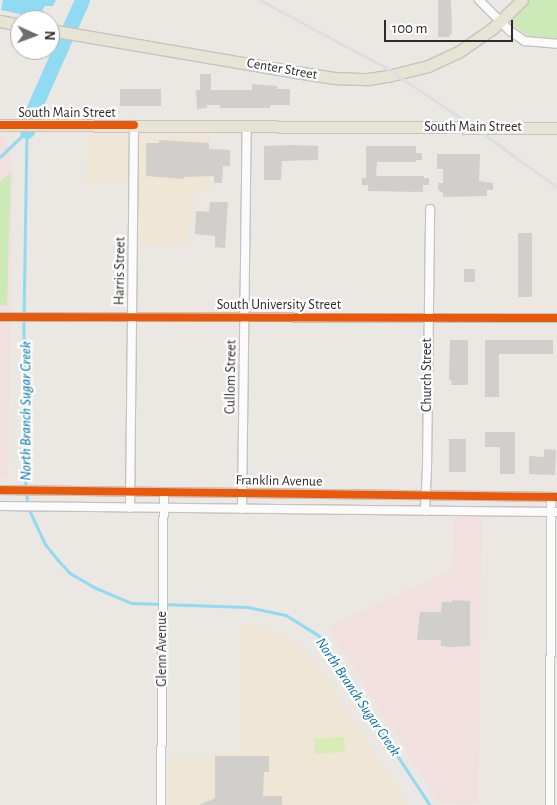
<!DOCTYPE html>
<html>
<head>
<meta charset="utf-8">
<style>
  body { margin:0 }
  #map { position:relative; width:557px; height:805px; overflow:hidden; background:#ebe7e2; font-family:"Alegreya Sans",sans-serif }
  div>[style] { position:absolute }
  .education>* { inset:0; background:#efe6d6 }
  .medical>* { inset:0; background:#f1e0df }
  .green>* { inset:0; background:#cce9b8 }
  .pitch>* { inset:0; background:#d8edb5; transform-origin:0 0 }
  .water>* { inset:0; background:#90daf2 }
  .stream>* { height:2.5px; margin:-1.25px; padding:0 1.25px; transform-origin:1.25px; border-radius:1.25px; background:#90daf2 }
  .river>* { height:15px; margin:-7.5px; padding:0 7.5px; transform-origin:7.5px; border-radius:7.5px; background:#90daf2 }
  .building>* { inset:0; background:#d1cfcb; transform-origin:0 0 }
  .roads { filter:drop-shadow(1px 0 #c4c3c3) drop-shadow(-1px 0 #c4c3c3) drop-shadow(0 1px #c4c3c3) drop-shadow(0 -1px #c4c3c3) }
  .minor>* { height:8px; margin:-4px; padding:0 4px; transform-origin:4px; border-radius:4px; background:#fcfbfb }
  .primary>* { height:11px; margin:-5.5px; padding:0 5.5px; transform-origin:5.5px; border-radius:5.5px; background:#e8e4d4 }
  .rail>* { height:2.5px; margin:-1.25px; padding:0 1.25px; transform-origin:1.25px; border-radius:1.25px; background:#dedee0 }
  .cycleway>* { height:8px; margin:-4px; padding:0 4px; transform-origin:4px; border-radius:4px; background:#e8590c }
  span { translate:-50% -50%; white-space:nowrap; text-align:center; line-height:1.15; -webkit-text-stroke:4.5px #fff; paint-order:stroke }
  .street-label { font-size:14px; color:#2c2c2c }
  .water-label { font-size:15px; color:#0272ab; font-style:italic }
  .north { position:absolute; left:10px; top:10px; width:50px; height:50px; box-sizing:border-box; background:#fff; border:1px solid #ababab; border-radius:50%; rotate:92deg; font-size:14px; font-weight:700; line-height:20px; text-align:center; color:#2c2c2c }
  .north::after { content:''; display:block; margin:auto; width:18px; height:22px; background:#6f6d6c; clip-path:polygon(50% 0,100% 100%,50% 72%,0 100%) }
  .scale { position:absolute; left:384px; top:20px; width:129px; height:22px; box-sizing:border-box; border:2px solid #2c2c2c; border-top:0; padding-left:6px; font-size:15px; line-height:18px; white-space:nowrap; color:#2c2c2c; -webkit-text-stroke:4px #fff; paint-order:stroke }
</style>
</head>
<body>
<div id="map">
  <div class="education">
    <div style="clip-path:polygon(88px 134px,211px 134px,211px 193px,194px 193px,193px 217px,188px 217px,188px 245px,138px 244px,139px 184px,86px 183px)"></div>
    <div style="clip-path:polygon(239px 624px,255px 625px,282px 634px,303px 648px,321px 668px,408px 805px,168px 805px,168px 757px,212px 759px,212px 752px,239px 752px)"></div>
  </div>
  <div class="medical">
    <div style="clip-path:polygon(0 136px,5px 137px,13px 166px,8px 478px,0 478px)"></div>
    <div style="clip-path:polygon(454px 515px,482px 515px,478px 804px,439px 803px,328px 627px,453px 569px)"></div>
  </div>
  <div class="green">
    <div style="clip-path:polygon(531px 0,557px 0,557px 39px,530px 37px,513px 25px,512px 19px)"></div>
    <div style="clip-path:polygon(11px 172px,7px 305px,0 305px,0 182px)"></div>
  </div>
  <div class="pitch">
    <div style="left:344px;top:737px;width:15px;height:30px;rotate:86deg"></div>
  </div>
  <div class="water">
    <div style="clip-path:polygon(3px 0,56px 0,53px 6px,45px 6px,38px 18px,1px 10px)"></div>
  </div>
  <div class="stream">
    <div style="left:27px;top:131px;width:198px;rotate:90.9deg"></div>
    <div style="left:24px;top:329px;width:159px;rotate:89.3deg"></div>
    <div style="left:26px;top:488px;width:16px;rotate:83deg"></div>
    <div style="left:0;top:157px;width:36px;rotate:-44deg"></div>
    <div style="left:29px;top:509px;width:40px;rotate:65deg"></div>
    <div style="left:46px;top:545px;width:19px;rotate:51deg"></div>
    <div style="left:58px;top:560px;width:18px;rotate:47deg"></div>
    <div style="left:70px;top:573px;width:30px;rotate:30deg"></div>
    <div style="left:96px;top:588px;width:39px;rotate:23deg"></div>
    <div style="left:132px;top:603px;width:116px;rotate:2deg"></div>
    <div style="left:248px;top:607px;width:39px;rotate:12deg"></div>
    <div style="left:286px;top:615px;width:39px;rotate:32deg"></div>
    <div style="left:319px;top:636px;width:202px;rotate:56.7deg"></div>
  </div>
  <div class="river">
    <div style="left:27px;top:131px;width:22px;rotate:-74deg"></div>
    <div style="left:33px;top:110px;width:120px;rotate:-66deg"></div>
  </div>
  <div class="building">
    <div style="clip-path:polygon(438px 0,451px 0,452px 34px,450px 34px,450px 37px,438px 37px)"></div>
    <div style="clip-path:polygon(200px 74px,211px 74px,211px 90px,252px 90px,252px 84px,277px 86px,277px 89px,290px 89px,290px 105px,270px 105px,270px 108px,220px 108px,220px 105px,207px 105px,207px 108px,197px 109px,196px 90px,200px 90px)"></div>
    <div style="left:120px;top:89px;width:41px;height:17px"></div>
    <div style="clip-path:polygon(159px 140px,209px 143px,209px 149px,230px 150px,230px 166px,223px 166px,222px 183px,214px 183px,214px 176px,184px 177px,184px 179px,146px 176px,146px 143px,159px 143px)"></div>
    <div style="clip-path:polygon(294px 145px,318px 146px,318px 160px,282px 161px,281px 180px,264px 180px,264px 146px)"></div>
    <div style="clip-path:polygon(366px 146px,416px 146px,416px 153px,422px 153px,422px 160px,416px 160px,416px 162px,377px 162px,376px 176px,424px 176px,424px 178px,429px 178px,429px 185px,423px 185px,423px 192px,368px 191px,368px 185px,362px 185px,362px 178px,366px 178px)"></div>
    <div style="clip-path:polygon(437px 154px,480px 154px,479px 181px,493px 183px,493px 190px,487px 190px,487px 196px,443px 197px,443px 193px,438px 190px,438px 183px,443px 183px,443px 169px,437px 169px)"></div>
    <div style="clip-path:polygon(210px 202px,228px 202px,225px 248px,215px 247px,215px 236px,195px 234px,196px 211px,209px 212px)"></div>
    <div style="left:518px;top:233px;width:14px;height:64px"></div>
    <div style="left:464px;top:269px;width:11px;height:13px"></div>
    <div style="clip-path:polygon(450px 340px,468px 340px,468px 385px,451px 385px,452px 381px,449px 380px)"></div>
    <div style="clip-path:polygon(485px 340px,553px 340px,553px 354px,499px 354px,499px 397px,485px 397px)"></div>
    <div style="clip-path:polygon(485px 432px,515px 432px,515px 474px,500px 474px,500px 447px,485px 447px)"></div>
    <div style="left:449px;top:439px;width:17px;height:33px"></div>
    <div style="clip-path:polygon(544px 449px,556px 450px,555px 475px,529px 474px,529px 456px,544px 457px)"></div>
    <div style="clip-path:polygon(452px 600px,470px 601px,470px 646px,452px 647px,441px 646px,441px 640px,417px 640px,420px 612px,441px 612px,442px 602px,452px 602px)"></div>
    <div style="clip-path:polygon(215px 756px,269px 756px,269px 772px,264px 772px,263px 796px,282px 796px,282px 805px,199px 805px,215px 798px)"></div>
  </div>
  <div class="roads">
    <div class="minor">
      <div style="left:479px;top:0;width:44px;rotate:45deg"></div>
      <div style="left:510px;top:31px;width:18px;rotate:34deg"></div>
      <div style="left:525px;top:41px;width:32px;rotate:5deg"></div>
      <div style="left:0;top:317px;width:557px;rotate:0.1deg"></div>
      <div style="left:0;top:490px;width:557px;rotate:0.72deg"></div>
      <div style="left:0;top:506px;width:557px;rotate:0.62deg"></div>
      <div style="left:130px;top:508px;width:383px;rotate:-89.4deg"></div>
      <div style="left:242px;top:509px;width:383px;rotate:-89.3deg"></div>
      <div style="left:425px;top:511px;width:44px;rotate:-87.4deg"></div>
      <div style="left:427px;top:467px;width:258px;rotate:-89.3deg"></div>
      <div style="left:161px;top:805px;width:313px;rotate:-89.5deg"></div>
      <div style="left:550px;top:805px;width:308px;rotate:-89.8deg"></div>
    </div>
    <div class="primary">
      <div style="left:0;top:21px;width:20px;rotate:11deg"></div>
      <div style="left:50px;top:30px;width:250px;rotate:9.7deg"></div>
      <div style="left:296px;top:72px;width:37px;rotate:9deg"></div>
      <div style="left:333px;top:78px;width:35px;rotate:2deg"></div>
      <div style="left:368px;top:79px;width:20px;rotate:-9deg"></div>
      <div style="left:388px;top:76px;width:41px;rotate:-14deg"></div>
      <div style="left:428px;top:66px;width:35px;rotate:-25deg"></div>
      <div style="left:460px;top:51px;width:40px;rotate:-34.9deg"></div>
      <div style="left:493px;top:28px;width:40px;rotate:-44deg"></div>
      <div style="left:0;top:125px;width:557px;rotate:0.31deg"></div>
    </div>
  </div>
  <div class="rail">
    <div style="left:260px;top:0;width:142px;rotate:28.2deg"></div>
    <div style="left:385px;top:67px;width:94px;rotate:33.7deg"></div>
    <div style="left:463px;top:119px;width:116px;rotate:35.9deg"></div>
  </div>
  <div class="cycleway">
    <div style="left:0;top:125px;width:134px"></div>
    <div style="left:0;top:317px;width:557px;rotate:0.1deg"></div>
    <div style="left:0;top:490px;width:557px;rotate:0.72deg"></div>
  </div>
  <div class="street-label">
    <span style="left:282px;top:69px;rotate:10deg">Center Street</span>
    <span style="left:67px;top:113px">South Main Street</span>
    <span style="left:473px;top:127px">South Main Street</span>
    <span style="left:120px;top:271px;rotate:-89deg">Harris Street</span>
    <span style="left:279px;top:305px">South University Street</span>
    <span style="left:427px;top:375px;rotate:-90deg">Church Street</span>
    <span style="left:231px;top:377px;rotate:-89deg">Cullom Street</span>
    <span style="left:279px;top:481px;rotate:1deg">Franklin Avenue</span>
    <span style="left:162px;top:649px;rotate:-90deg">Glenn Avenue</span>
  </div>
  <div class="water-label">
    <span style="left:26px;top:411px;rotate:-90deg">North Branch Sugar Creek</span>
    <span style="left:358px;top:697px;rotate:56deg">North Branch Sugar Creek</span>
  </div>
  <div class="north">N</div>
  <div class="scale">100 m</div>
</div>
</body>
</html>
